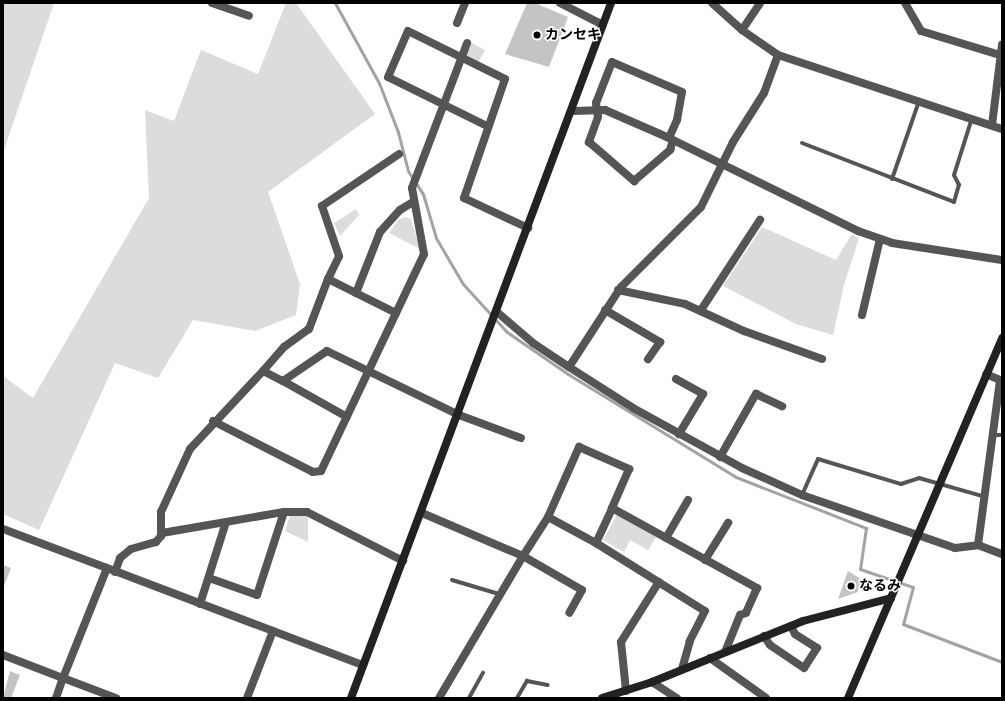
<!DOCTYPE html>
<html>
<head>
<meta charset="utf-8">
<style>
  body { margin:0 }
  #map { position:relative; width:1005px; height:701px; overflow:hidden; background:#fff; font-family:Karla,"Noto Sans JP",sans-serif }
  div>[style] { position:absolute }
  .green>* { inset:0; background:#dcdcdc; transform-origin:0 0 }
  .stream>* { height:3px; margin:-1.5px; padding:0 1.5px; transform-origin:1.5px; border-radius:1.5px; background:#a3a3a3 }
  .building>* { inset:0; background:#c4c4c4 }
  .lane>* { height:4px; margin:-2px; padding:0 2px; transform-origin:2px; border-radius:2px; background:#555 }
  .street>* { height:8px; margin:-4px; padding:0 4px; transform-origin:4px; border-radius:4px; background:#555 }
  .secondary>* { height:8px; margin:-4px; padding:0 4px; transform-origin:4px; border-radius:4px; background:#222 }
  .dots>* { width:11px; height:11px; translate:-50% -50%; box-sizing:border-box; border:2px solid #fff; border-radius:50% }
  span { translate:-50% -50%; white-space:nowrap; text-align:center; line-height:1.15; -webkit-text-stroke:3px #fff; paint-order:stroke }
  .poi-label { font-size:14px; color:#000; font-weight:700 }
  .left { translate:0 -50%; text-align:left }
  .frame { position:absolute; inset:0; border:4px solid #000; pointer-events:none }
</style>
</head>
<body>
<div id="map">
  <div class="green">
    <div style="clip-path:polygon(3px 3px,54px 3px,3px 153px)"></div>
    <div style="clip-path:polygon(286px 3px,296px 3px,375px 114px,268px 192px,300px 284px,296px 315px,255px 331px,193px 320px,158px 378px,115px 363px,39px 530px,3px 514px,3px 376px,33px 398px,149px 198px,145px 110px,174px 121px,201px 50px,258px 74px)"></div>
    <div style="left:470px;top:42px;width:17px;height:14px;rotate:28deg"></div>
    <div style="clip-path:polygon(356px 209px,359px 215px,340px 236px,334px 223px)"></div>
    <div style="clip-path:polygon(405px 217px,411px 219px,420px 249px,389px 233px,398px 220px)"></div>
    <div style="clip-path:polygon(762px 227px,836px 260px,852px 234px,859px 238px,844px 285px,833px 335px,796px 324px,723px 286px)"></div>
    <div style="clip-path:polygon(308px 514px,308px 542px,285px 531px,290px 515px)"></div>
    <div style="clip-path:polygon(617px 515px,656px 537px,648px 550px,630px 540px,624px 552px,603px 540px)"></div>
  </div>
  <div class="stream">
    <div style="left:335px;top:3px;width:91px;rotate:61.2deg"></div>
    <div style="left:379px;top:83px;width:53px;rotate:68.8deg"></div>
    <div style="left:398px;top:132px;width:40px;rotate:75.6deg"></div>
    <div style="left:408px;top:171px;width:27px;rotate:57deg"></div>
    <div style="left:423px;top:194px;width:46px;rotate:73.5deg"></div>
    <div style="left:436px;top:238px;width:53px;rotate:59.6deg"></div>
    <div style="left:463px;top:284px;width:65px;rotate:47.5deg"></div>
    <div style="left:507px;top:332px;width:74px;rotate:34.5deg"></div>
    <div style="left:568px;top:374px;width:197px;rotate:31.5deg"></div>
    <div style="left:736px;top:477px;width:140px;rotate:21.4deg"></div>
    <div style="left:866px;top:528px;width:41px;rotate:98.3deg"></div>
    <div style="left:860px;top:569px;width:56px;rotate:18.8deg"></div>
    <div style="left:913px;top:587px;width:38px;rotate:105deg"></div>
    <div style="left:903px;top:624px;width:106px;rotate:21deg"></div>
  </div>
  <div class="building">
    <div style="clip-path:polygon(527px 3px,535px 3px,568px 17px,549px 67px,505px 54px)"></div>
    <div style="clip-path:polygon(3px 565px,11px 568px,3px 589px)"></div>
    <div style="clip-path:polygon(848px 571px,861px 579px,858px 592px,838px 599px)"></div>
    <div style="clip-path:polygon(10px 671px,20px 675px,11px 698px,3px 698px)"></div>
  </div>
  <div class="lane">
    <div style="left:802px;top:143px;width:163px;rotate:21.2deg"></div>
    <div style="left:954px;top:202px;width:18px;rotate:-74deg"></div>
    <div style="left:959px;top:185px;width:11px;rotate:-117deg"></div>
    <div style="left:954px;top:175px;width:60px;rotate:-72.5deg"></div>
    <div style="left:892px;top:179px;width:83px;rotate:-70.9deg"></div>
    <div style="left:994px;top:435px;width:8px"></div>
    <div style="left:802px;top:495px;width:39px;rotate:-66deg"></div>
    <div style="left:818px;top:459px;width:87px;rotate:16.8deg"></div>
    <div style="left:901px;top:484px;width:19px;rotate:-18deg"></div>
    <div style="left:919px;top:478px;width:66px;rotate:15.9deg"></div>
    <div style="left:452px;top:580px;width:49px;rotate:16.6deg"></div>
    <div style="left:469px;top:698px;width:29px;rotate:-61deg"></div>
    <div style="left:517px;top:698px;width:20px;rotate:-60deg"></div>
    <div style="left:527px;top:681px;width:21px;rotate:11deg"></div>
  </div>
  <div class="street">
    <div style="left:212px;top:3px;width:39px;rotate:19deg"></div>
    <div style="left:560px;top:3px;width:48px;rotate:27.1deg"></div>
    <div style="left:712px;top:3px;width:40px;rotate:42deg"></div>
    <div style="left:742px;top:30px;width:44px;rotate:34.8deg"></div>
    <div style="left:778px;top:55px;width:236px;rotate:18.3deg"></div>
    <div style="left:905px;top:3px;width:32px;rotate:60deg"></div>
    <div style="left:921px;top:31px;width:83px;rotate:16.9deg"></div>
    <div style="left:457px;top:23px;width:22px;rotate:-68deg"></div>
    <div style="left:742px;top:30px;width:32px;rotate:-56deg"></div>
    <div style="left:573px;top:111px;width:32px;rotate:-2deg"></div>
    <div style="left:605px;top:110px;width:70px;rotate:23.6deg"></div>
    <div style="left:669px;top:138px;width:211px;rotate:26.2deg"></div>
    <div style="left:858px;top:231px;width:36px;rotate:19deg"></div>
    <div style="left:892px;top:243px;width:111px;rotate:8.8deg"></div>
    <div style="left:992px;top:125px;width:81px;rotate:-82.9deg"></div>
    <div style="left:487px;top:126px;width:110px;rotate:-153.7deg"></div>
    <div style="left:388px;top:77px;width:50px;rotate:-66.5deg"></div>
    <div style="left:408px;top:31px;width:108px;rotate:26.3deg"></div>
    <div style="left:505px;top:79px;width:126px;rotate:109deg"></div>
    <div style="left:464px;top:198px;width:71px;rotate:25.1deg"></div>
    <div style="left:669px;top:138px;width:20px;rotate:-66deg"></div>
    <div style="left:677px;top:120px;width:28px;rotate:-80deg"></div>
    <div style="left:682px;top:92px;width:76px;rotate:-156.8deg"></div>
    <div style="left:612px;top:62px;width:44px;rotate:111.3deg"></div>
    <div style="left:596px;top:103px;width:14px;rotate:82deg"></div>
    <div style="left:598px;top:117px;width:27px;rotate:110deg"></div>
    <div style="left:589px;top:142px;width:60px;rotate:40.9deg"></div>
    <div style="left:634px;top:181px;width:48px;rotate:-40.7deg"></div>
    <div style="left:670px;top:150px;width:10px;rotate:-73deg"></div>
    <div style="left:618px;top:290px;width:68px;rotate:11.8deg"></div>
    <div style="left:685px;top:304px;width:65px;rotate:24.6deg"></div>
    <div style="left:744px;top:331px;width:83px;rotate:19.7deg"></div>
    <div style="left:356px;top:293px;width:66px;rotate:-68.5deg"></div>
    <div style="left:380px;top:232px;width:30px;rotate:-48deg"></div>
    <div style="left:400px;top:210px;width:15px;rotate:-32deg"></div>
    <div style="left:605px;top:310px;width:64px;rotate:30.2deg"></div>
    <div style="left:660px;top:342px;width:21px;rotate:125deg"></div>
    <div style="left:701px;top:310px;width:108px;rotate:-56.8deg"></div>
    <div style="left:497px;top:312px;width:48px;rotate:40.7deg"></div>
    <div style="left:533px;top:343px;width:43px;rotate:33.7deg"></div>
    <div style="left:569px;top:367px;width:76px;rotate:32.6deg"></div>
    <div style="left:633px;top:408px;width:124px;rotate:28.8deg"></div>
    <div style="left:742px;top:468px;width:66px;rotate:24.2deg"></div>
    <div style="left:802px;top:495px;width:162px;rotate:19.1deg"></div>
    <div style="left:955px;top:548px;width:23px;rotate:-7deg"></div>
    <div style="left:978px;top:545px;width:26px;rotate:21deg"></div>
    <div style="left:396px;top:313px;width:76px;rotate:-153.4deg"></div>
    <div style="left:328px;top:279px;width:25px;rotate:-64deg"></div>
    <div style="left:339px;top:256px;width:53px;rotate:-108.8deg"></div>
    <div style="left:322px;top:206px;width:93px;rotate:-34deg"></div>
    <div style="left:862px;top:315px;width:78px;rotate:-76.7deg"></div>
    <div style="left:569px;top:367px;width:95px;rotate:-57deg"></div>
    <div style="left:621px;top:287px;width:113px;rotate:-45deg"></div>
    <div style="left:701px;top:207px;width:72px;rotate:-63.8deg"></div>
    <div style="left:733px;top:142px;width:58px;rotate:-57.7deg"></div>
    <div style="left:764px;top:93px;width:40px;rotate:-69.8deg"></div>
    <div style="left:263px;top:371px;width:32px;rotate:-49deg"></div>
    <div style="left:284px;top:347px;width:31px;rotate:-36deg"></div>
    <div style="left:309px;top:329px;width:53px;rotate:-69.2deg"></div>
    <div style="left:676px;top:379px;width:31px;rotate:29deg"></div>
    <div style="left:703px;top:394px;width:47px;rotate:121deg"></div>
    <div style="left:283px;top:381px;width:73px;rotate:29.4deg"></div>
    <div style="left:213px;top:421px;width:112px;rotate:27deg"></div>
    <div style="left:313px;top:472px;width:8px;rotate:-7deg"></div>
    <div style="left:321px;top:471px;width:240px;rotate:-64.6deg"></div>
    <div style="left:424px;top:254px;width:67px;rotate:-100.3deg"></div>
    <div style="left:412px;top:188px;width:155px;rotate:-69.2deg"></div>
    <div style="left:720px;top:457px;width:73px;rotate:-60.3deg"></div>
    <div style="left:756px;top:394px;width:29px;rotate:25deg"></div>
    <div style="left:422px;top:513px;width:110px;rotate:23.1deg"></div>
    <div style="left:523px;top:556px;width:46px;rotate:-57.3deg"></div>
    <div style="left:548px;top:517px;width:55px;rotate:28.4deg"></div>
    <div style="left:596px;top:543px;width:128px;rotate:32deg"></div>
    <div style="left:705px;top:611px;width:34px;rotate:117deg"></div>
    <div style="left:690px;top:641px;width:29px;rotate:106deg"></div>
    <div style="left:548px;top:517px;width:77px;rotate:-66.1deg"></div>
    <div style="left:579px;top:447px;width:55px;rotate:23.7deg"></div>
    <div style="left:629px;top:469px;width:43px;rotate:113.6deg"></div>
    <div style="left:3px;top:529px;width:111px;rotate:20.6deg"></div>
    <div style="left:162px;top:533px;width:124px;rotate:-9.8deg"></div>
    <div style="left:284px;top:512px;width:23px"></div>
    <div style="left:307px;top:512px;width:108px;rotate:27deg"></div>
    <div style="left:666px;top:538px;width:44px;rotate:-59.9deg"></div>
    <div style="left:596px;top:543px;width:38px;rotate:-65deg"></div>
    <div style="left:612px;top:508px;width:166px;rotate:28.9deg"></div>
    <div style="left:757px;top:588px;width:27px;rotate:114deg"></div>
    <div style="left:746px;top:613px;width:6px;rotate:162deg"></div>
    <div style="left:740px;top:615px;width:40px;rotate:112deg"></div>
    <div style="left:978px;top:545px;width:166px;rotate:-82.4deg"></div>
    <div style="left:1000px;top:380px;width:15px;rotate:-157deg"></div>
    <div style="left:705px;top:560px;width:44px;rotate:-58.1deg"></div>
    <div style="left:115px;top:572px;width:15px;rotate:-70deg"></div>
    <div style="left:120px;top:558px;width:14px;rotate:-39deg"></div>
    <div style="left:131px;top:549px;width:26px;rotate:-16deg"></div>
    <div style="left:156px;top:542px;width:8px;rotate:-50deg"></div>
    <div style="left:161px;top:536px;width:24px;rotate:-90deg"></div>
    <div style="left:161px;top:512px;width:69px;rotate:-65.3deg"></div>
    <div style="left:190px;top:449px;width:107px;rotate:-46.9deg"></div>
    <div style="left:263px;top:371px;width:22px;rotate:27deg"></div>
    <div style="left:283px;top:381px;width:53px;rotate:-34.3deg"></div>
    <div style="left:327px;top:351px;width:147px;rotate:25.9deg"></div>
    <div style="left:459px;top:415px;width:66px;rotate:20.4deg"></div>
    <div style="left:209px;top:578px;width:51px;rotate:19.5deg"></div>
    <div style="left:257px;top:595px;width:87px;rotate:-72deg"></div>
    <div style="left:200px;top:604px;width:86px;rotate:-72.4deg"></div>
    <div style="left:764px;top:636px;width:11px;rotate:56deg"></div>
    <div style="left:770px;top:645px;width:41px;rotate:34.1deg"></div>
    <div style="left:804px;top:668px;width:24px;rotate:-57deg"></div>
    <div style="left:817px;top:648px;width:26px;rotate:-148deg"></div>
    <div style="left:795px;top:634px;width:9px;rotate:-117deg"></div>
    <div style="left:3px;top:655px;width:64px;rotate:21deg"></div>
    <div style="left:63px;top:678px;width:118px;rotate:-68.2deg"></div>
    <div style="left:107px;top:568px;width:274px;rotate:20.8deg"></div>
    <div style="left:710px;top:658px;width:69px;rotate:35.5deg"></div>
    <div style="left:652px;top:682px;width:30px;rotate:33deg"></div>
    <div style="left:626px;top:691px;width:49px;rotate:-95.8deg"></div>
    <div style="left:621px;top:642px;width:71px;rotate:-57.7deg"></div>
    <div style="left:56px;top:698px;width:21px;rotate:-71deg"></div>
    <div style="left:63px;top:678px;width:57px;rotate:20.7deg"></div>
    <div style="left:247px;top:698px;width:72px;rotate:-68.8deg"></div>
    <div style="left:439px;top:698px;width:165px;rotate:-59.4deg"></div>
    <div style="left:523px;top:556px;width:68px;rotate:30deg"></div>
    <div style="left:582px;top:590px;width:26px;rotate:119deg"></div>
  </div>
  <div class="secondary">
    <div style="left:351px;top:698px;width:742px;rotate:-69.49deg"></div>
    <div style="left:602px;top:698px;width:52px;rotate:-17.7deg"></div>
    <div style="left:652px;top:682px;width:163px;rotate:-22deg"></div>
    <div style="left:803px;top:621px;width:91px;rotate:-14.6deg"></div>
    <div style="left:848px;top:698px;width:392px;rotate:-66.8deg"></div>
  </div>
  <div class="dots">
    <div style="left:537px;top:35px;background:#000"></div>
    <div style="left:851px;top:586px;background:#000"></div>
  </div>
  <div class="poi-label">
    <span class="left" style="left:545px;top:35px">カンセキ</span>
    <span class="left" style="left:859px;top:586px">なるみ</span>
  </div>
  <div class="frame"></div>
</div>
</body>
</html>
